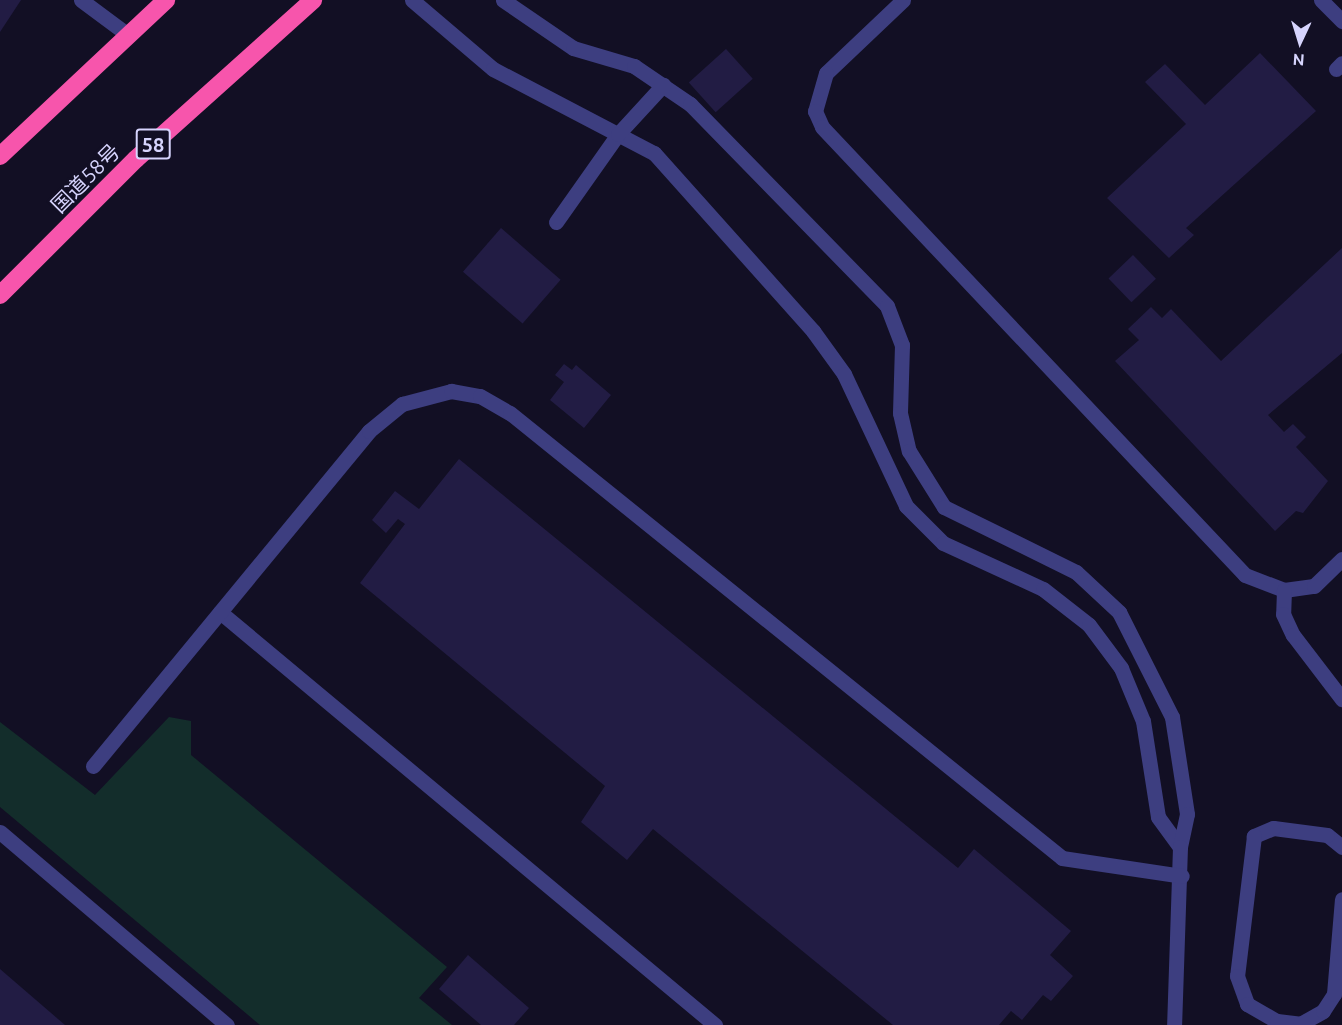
<!DOCTYPE html>
<html>
<head>
<meta charset="utf-8">
<style>
  body { margin:0 }
  #map { position:relative; width:1342px; height:1025px; overflow:hidden; background:#120f24; font-family:Ubuntu,"Noto Sans JP",sans-serif }
  div>[style] { position:absolute }
  .green>* { inset:0; background:#132d2b }
  .building>* { inset:0; background:#221c44; transform-origin:0 0 }
  .minor>* { height:15px; margin:-7.5px; padding:0 7.5px; transform-origin:7.5px; border-radius:7.5px; background:#3d3e80 }
  .highway>* { height:18px; margin:-9px; padding:0 9px; transform-origin:9px; border-radius:9px; background:#f755ac }
  span { translate:-50% -50%; white-space:nowrap; text-align:center; line-height:1.15; -webkit-text-stroke:5px #120f24; paint-order:stroke }
  .shield-label span { padding:2px 4px; background:#120f24; border:2px solid; border-radius:4px; -webkit-text-stroke-width:0 }
  .shield-label { font-size:20px; color:#d6d4fd; font-weight:700 }
  .street-label { font-size:21px; color:#d6d4fd }
  .north { position:absolute; left:1270px; top:12px; width:60px; height:60px; -webkit-text-stroke:4px #120f24; paint-order:stroke; rotate:184deg; font-size:16px; font-weight:700; line-height:24px; text-align:center; color:#d6d4fd }
  .north::after { content:''; display:block; margin:auto; width:21px; height:27px; background:#d6d4fd; clip-path:polygon(50% 0,100% 100%,50% 72%,0 100%) }
</style>
</head>
<body>
<div id="map">
  <div class="green">
    <div style="clip-path:polygon(169px 717px,191px 721px,191px 755px,447px 967px,419px 998px,452px 1025px,260px 1025px,0 807px,0 722px,95px 795px)"></div>
  </div>
  <div class="building">
    <div style="clip-path:polygon(0 0,21px 0,0 32px)"></div>
    <div style="left:726px;top:49px;width:40px;height:50px;rotate:48deg"></div>
    <div style="clip-path:polygon(1260px 53px,1316px 111px,1186px 228px,1194px 235px,1169px 258px,1107px 198px,1186px 124px,1145px 82px,1165px 64px,1205px 105px)"></div>
    <div style="left:501px;top:228px;width:79px;height:58px;rotate:41deg"></div>
    <div style="clip-path:polygon(1342px 248px,1342px 353px,1268px 415px,1284px 432px,1293px 424px,1306px 437px,1296px 447px,1328px 481px,1303px 513px,1296px 511px,1275px 531px,1115px 361px,1139px 340px,1128px 329px,1151px 307px,1162px 318px,1171px 309px,1221px 361px)"></div>
    <div style="left:1133px;top:255px;width:33px;height:34px;rotate:46deg"></div>
    <div style="clip-path:polygon(564px 364px,572px 370px,576px 365px,611px 395px,584px 428px,550px 400px,564px 382px,555px 375px)"></div>
    <div style="clip-path:polygon(459px 459px,958px 868px,974px 849px,1071px 931px,1050px 955px,1073px 976px,1051px 1001px,1043px 995px,1022px 1020px,1011px 1011px,999px 1025px,893px 1025px,653px 829px,627px 860px,581px 822px,605px 786px,360px 583px,405px 524px,398px 519px,386px 533px,372px 520px,395px 491px,419px 509px)"></div>
    <div style="clip-path:polygon(468px 955px,529px 1008px,514px 1025px,481px 1025px,439px 989px)"></div>
    <div style="clip-path:polygon(0 969px,65px 1025px,0 1025px)"></div>
  </div>
  <div class="minor">
    <div style="left:81px;top:0;width:57px;rotate:36.5deg"></div>
    <div style="left:412px;top:0;width:106px;rotate:40.4deg"></div>
    <div style="left:493px;top:69px;width:182px;rotate:27.6deg"></div>
    <div style="left:654px;top:153px;width:239px;rotate:48.2deg"></div>
    <div style="left:813px;top:331px;width:53px;rotate:54.2deg"></div>
    <div style="left:844px;top:374px;width:146px;rotate:64.8deg"></div>
    <div style="left:906px;top:506px;width:52px;rotate:45deg"></div>
    <div style="left:943px;top:543px;width:110px;rotate:24.7deg"></div>
    <div style="left:1043px;top:589px;width:58px;rotate:38deg"></div>
    <div style="left:1089px;top:625px;width:54px;rotate:53.3deg"></div>
    <div style="left:1121px;top:668px;width:57px;rotate:67.5deg"></div>
    <div style="left:1143px;top:721px;width:97px;rotate:81.1deg"></div>
    <div style="left:1158px;top:817px;width:37px;rotate:54deg"></div>
    <div style="left:503px;top:0;width:85px;rotate:34.4deg"></div>
    <div style="left:573px;top:48px;width:64px;rotate:16.4deg"></div>
    <div style="left:634px;top:66px;width:68px;rotate:34.2deg"></div>
    <div style="left:690px;top:104px;width:282px;rotate:45.7deg"></div>
    <div style="left:887px;top:306px;width:42px;rotate:69deg"></div>
    <div style="left:902px;top:345px;width:68px;rotate:91.7deg"></div>
    <div style="left:900px;top:413px;width:39px;rotate:77deg"></div>
    <div style="left:909px;top:451px;width:66px;rotate:58deg"></div>
    <div style="left:944px;top:507px;width:147px;rotate:26.2deg"></div>
    <div style="left:1076px;top:572px;width:59px;rotate:42.9deg"></div>
    <div style="left:1119px;top:612px;width:118px;rotate:63.2deg"></div>
    <div style="left:1172px;top:717px;width:98px;rotate:81.2deg"></div>
    <div style="left:1187px;top:814px;width:34px;rotate:102deg"></div>
    <div style="left:1180px;top:847px;width:178px;rotate:91.9deg"></div>
    <div style="left:903px;top:0;width:106px;rotate:136.5deg"></div>
    <div style="left:826px;top:73px;width:40px;rotate:106deg"></div>
    <div style="left:815px;top:111px;width:17px;rotate:66deg"></div>
    <div style="left:822px;top:127px;width:616px;rotate:46.64deg"></div>
    <div style="left:1245px;top:575px;width:42px;rotate:21deg"></div>
    <div style="left:1284px;top:590px;width:30px;rotate:-8deg"></div>
    <div style="left:1314px;top:586px;width:39px;rotate:-44deg"></div>
    <div style="left:1321px;top:0;width:30px;rotate:45deg"></div>
    <div style="left:1336px;top:69px;width:8px;rotate:-45deg"></div>
    <div style="left:556px;top:222px;width:108px;rotate:-54.8deg"></div>
    <div style="left:618px;top:134px;width:67px;rotate:-47.4deg"></div>
    <div style="left:1284px;top:590px;width:24px;rotate:92deg"></div>
    <div style="left:1283px;top:614px;width:23px;rotate:65deg"></div>
    <div style="left:1293px;top:635px;width:81px;rotate:52.6deg"></div>
    <div style="left:220px;top:612px;width:645px;rotate:39.84deg"></div>
    <div style="left:93px;top:766px;width:434px;rotate:-50.5deg"></div>
    <div style="left:369px;top:431px;width:43px;rotate:-39.3deg"></div>
    <div style="left:402px;top:404px;width:51px;rotate:-14.9deg"></div>
    <div style="left:451px;top:391px;width:29px;rotate:10deg"></div>
    <div style="left:480px;top:396px;width:34px;rotate:30deg"></div>
    <div style="left:510px;top:413px;width:709px;rotate:38.87deg"></div>
    <div style="left:1062px;top:858px;width:121px;rotate:8.5deg"></div>
    <div style="left:0;top:832px;width:298px;rotate:40.4deg"></div>
    <div style="left:1342px;top:847px;width:19px;rotate:-141deg"></div>
    <div style="left:1327px;top:835px;width:54px;rotate:-172.6deg"></div>
    <div style="left:1273px;top:828px;width:21px;rotate:157deg"></div>
    <div style="left:1254px;top:836px;width:141px;rotate:96.9deg"></div>
    <div style="left:1237px;top:976px;width:30px;rotate:70deg"></div>
    <div style="left:1247px;top:1004px;width:34px;rotate:30deg"></div>
    <div style="left:1277px;top:1021px;width:23px;rotate:7deg"></div>
    <div style="left:1300px;top:1024px;width:26px;rotate:-29deg"></div>
    <div style="left:1323px;top:1011px;width:20px;rotate:-57deg"></div>
    <div style="left:1334px;top:994px;width:95px;rotate:-85.2deg"></div>
  </div>
  <div class="highway">
    <div style="left:0;top:156px;width:228px;rotate:-43.2deg"></div>
    <div style="left:0;top:295px;width:192px;rotate:-45deg"></div>
    <div style="left:136px;top:159px;width:238px;rotate:-41.9deg"></div>
  </div>
  <div class="shield-label">
    <span style="left:153px;top:144px">58</span>
  </div>
  <div class="street-label">
    <span style="left:85px;top:178px;rotate:-45deg">国道58号</span>
  </div>
  <div class="north">N</div>
</div>
</body>
</html>
